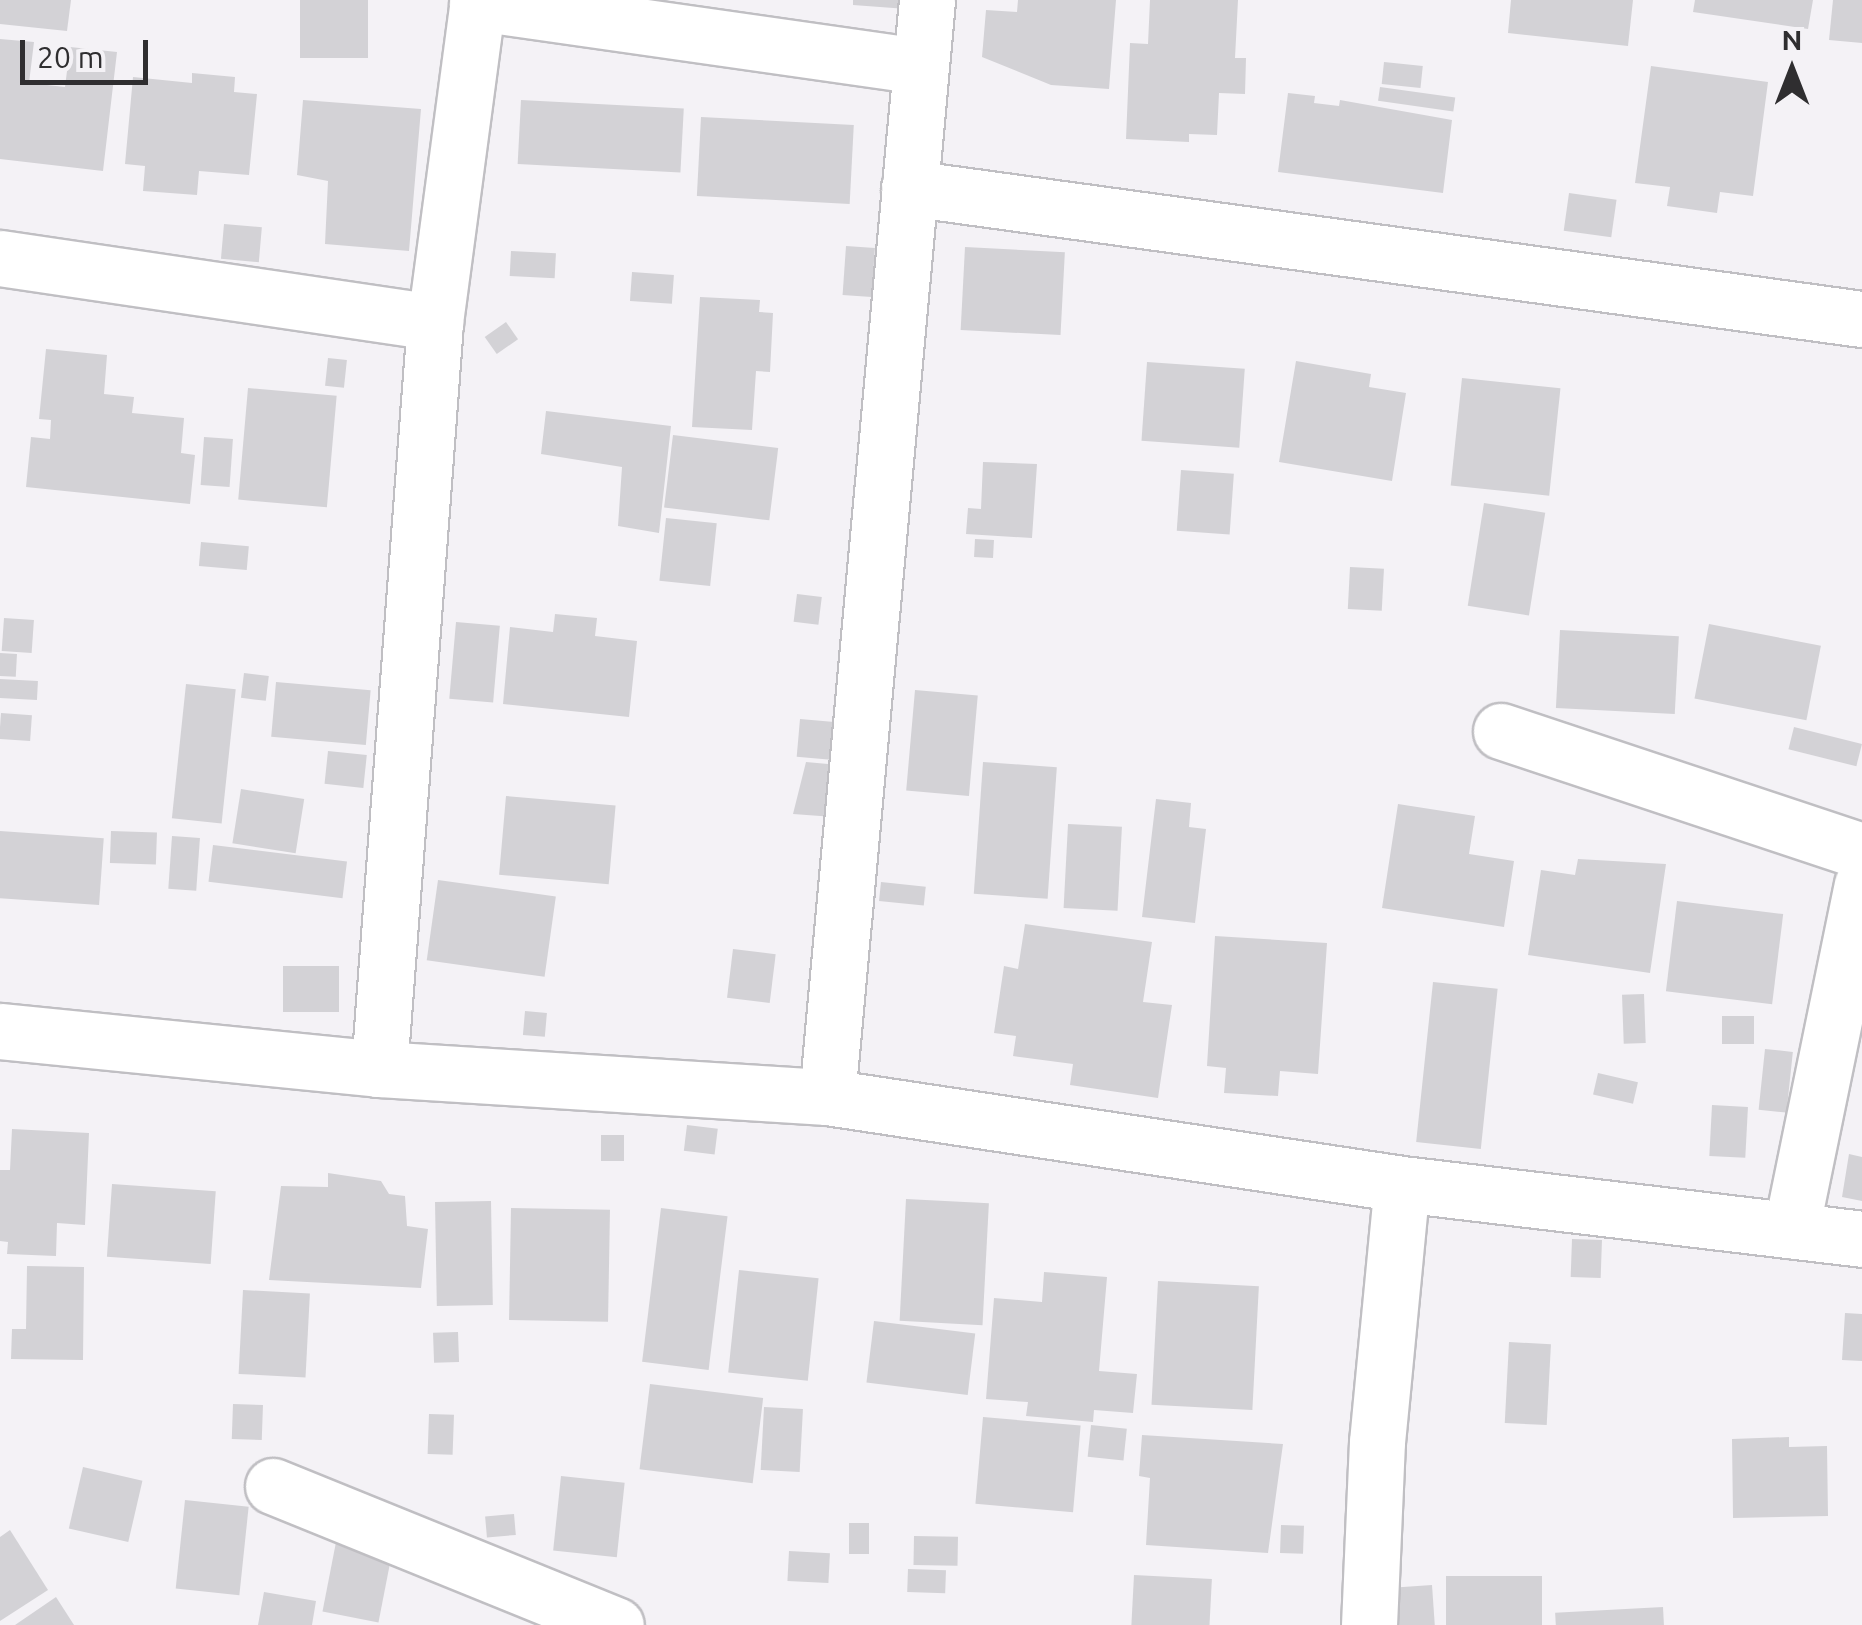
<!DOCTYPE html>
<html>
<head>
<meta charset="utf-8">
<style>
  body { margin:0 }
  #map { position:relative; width:1862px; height:1625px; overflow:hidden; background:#f4f2f6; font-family:Ubuntu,sans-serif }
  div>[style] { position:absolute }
  .building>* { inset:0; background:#d3d2d6; transform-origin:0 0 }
  .roads { filter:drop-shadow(2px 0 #c0bfc3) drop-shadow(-2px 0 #c0bfc3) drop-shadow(0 2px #c0bfc3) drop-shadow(0 -2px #c0bfc3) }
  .minor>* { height:55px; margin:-27.5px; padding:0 27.5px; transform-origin:27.5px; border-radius:27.5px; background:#fff }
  span { translate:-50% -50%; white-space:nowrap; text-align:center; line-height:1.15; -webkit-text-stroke:10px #f4f2f6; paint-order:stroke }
  .north { position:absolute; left:1742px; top:20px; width:100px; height:100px; -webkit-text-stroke:8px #f4f2f6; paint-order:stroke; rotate:0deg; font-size:28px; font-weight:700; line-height:40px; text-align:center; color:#2f2e30 }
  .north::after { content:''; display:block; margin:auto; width:35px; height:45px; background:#2f2e30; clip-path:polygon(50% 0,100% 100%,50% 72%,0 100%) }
  .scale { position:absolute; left:20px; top:40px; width:128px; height:45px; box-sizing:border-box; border:5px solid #2f2e30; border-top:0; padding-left:12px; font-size:30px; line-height:35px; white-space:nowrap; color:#2f2e30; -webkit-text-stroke:8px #f4f2f6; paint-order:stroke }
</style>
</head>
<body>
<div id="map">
  <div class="building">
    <div style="clip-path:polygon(0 0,71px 0,67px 31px,0 24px)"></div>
    <div style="left:300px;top:0;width:68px;height:58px"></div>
    <div style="clip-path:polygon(853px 0,908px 0,907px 9px,853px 5px)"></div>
    <div style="clip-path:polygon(1018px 0,1116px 0,1109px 89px,1051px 85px,982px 57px,986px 10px,1017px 12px)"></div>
    <div style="clip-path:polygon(1150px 0,1238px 0,1235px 58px,1246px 58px,1245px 94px,1219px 93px,1217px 135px,1189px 134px,1189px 142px,1126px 139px,1130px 43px,1148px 44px)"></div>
    <div style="clip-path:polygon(1511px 0,1633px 0,1628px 46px,1508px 33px)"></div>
    <div style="clip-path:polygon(1695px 0,1813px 0,1808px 29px,1693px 12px)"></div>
    <div style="clip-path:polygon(1833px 0,1862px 0,1862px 43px,1829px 40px)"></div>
    <div style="clip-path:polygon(0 39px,34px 42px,29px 83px,65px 87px,70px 47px,117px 52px,103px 171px,0 159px)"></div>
    <div style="left:1384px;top:62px;width:39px;height:22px;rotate:6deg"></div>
    <div style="clip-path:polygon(1651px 66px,1768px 82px,1753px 196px,1720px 192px,1717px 213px,1667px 206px,1670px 187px,1635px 183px)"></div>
    <div style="clip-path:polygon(192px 73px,235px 77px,234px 92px,257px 94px,249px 175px,199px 171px,197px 195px,143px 191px,145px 166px,125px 164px,133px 77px,192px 83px)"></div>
    <div style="left:1380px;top:87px;width:76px;height:14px;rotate:8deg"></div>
    <div style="clip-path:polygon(1288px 93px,1315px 96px,1314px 103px,1339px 106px,1340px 100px,1452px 120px,1443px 193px,1278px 172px)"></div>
    <div style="clip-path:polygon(303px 100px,421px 109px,409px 251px,325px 244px,328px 181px,297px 175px)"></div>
    <div style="left:521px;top:100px;width:163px;height:64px;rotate:3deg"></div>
    <div style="left:701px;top:117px;width:153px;height:79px;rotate:3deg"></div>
    <div style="left:1569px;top:193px;width:48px;height:38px;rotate:8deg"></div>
    <div style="left:224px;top:224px;width:38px;height:35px;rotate:5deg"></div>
    <div style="left:846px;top:246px;width:29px;height:49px;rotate:4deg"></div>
    <div style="left:965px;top:247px;width:100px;height:83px;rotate:3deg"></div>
    <div style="left:511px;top:251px;width:45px;height:25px;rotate:3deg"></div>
    <div style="left:632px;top:272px;width:42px;height:29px;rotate:4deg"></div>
    <div style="clip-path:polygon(700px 297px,760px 300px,759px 312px,773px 313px,770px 372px,756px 371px,752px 430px,692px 427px)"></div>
    <div style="left:506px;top:322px;width:21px;height:26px;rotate:55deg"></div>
    <div style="clip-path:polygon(46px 349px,107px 355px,104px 394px,134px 397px,132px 413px,184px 418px,181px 453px,195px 455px,190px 504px,26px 487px,31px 437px,50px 439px,51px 420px,39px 419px)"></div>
    <div style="left:328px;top:358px;width:19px;height:28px;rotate:6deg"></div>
    <div style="clip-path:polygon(1296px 361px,1371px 374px,1369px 387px,1406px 393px,1392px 481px,1279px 462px)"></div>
    <div style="left:1147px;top:362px;width:98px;height:79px;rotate:4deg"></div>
    <div style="left:1462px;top:378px;width:99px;height:108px;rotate:6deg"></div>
    <div style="left:248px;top:388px;width:89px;height:112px;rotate:5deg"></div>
    <div style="clip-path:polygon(546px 411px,671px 426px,659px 533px,618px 526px,622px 467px,541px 454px)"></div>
    <div style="left:673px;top:435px;width:106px;height:73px;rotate:7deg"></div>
    <div style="left:204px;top:437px;width:29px;height:48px;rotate:4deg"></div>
    <div style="clip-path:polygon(983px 462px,1037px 464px,1032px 538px,966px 534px,968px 508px,981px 509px)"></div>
    <div style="left:1181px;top:470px;width:53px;height:61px;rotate:4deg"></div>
    <div style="left:1484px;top:503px;width:62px;height:104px;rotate:9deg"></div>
    <div style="left:666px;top:518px;width:51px;height:63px;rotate:6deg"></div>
    <div style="left:975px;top:539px;width:19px;height:18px;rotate:3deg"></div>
    <div style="left:201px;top:542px;width:48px;height:24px;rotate:5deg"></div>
    <div style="left:1350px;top:567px;width:34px;height:42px;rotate:3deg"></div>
    <div style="left:797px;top:594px;width:25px;height:28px;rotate:7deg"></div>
    <div style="clip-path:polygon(555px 614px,597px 618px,595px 636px,637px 641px,629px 717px,503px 704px,510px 627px,553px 632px)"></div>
    <div style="left:4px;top:618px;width:30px;height:33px;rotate:4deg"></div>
    <div style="left:456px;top:622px;width:44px;height:77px;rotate:5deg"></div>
    <div style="left:1709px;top:624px;width:114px;height:76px;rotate:11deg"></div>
    <div style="left:1560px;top:630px;width:119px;height:78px;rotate:3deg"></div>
    <div style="left:0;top:653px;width:17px;height:23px;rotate:3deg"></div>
    <div style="left:244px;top:673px;width:25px;height:25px;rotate:7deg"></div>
    <div style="left:0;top:679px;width:38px;height:19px;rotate:3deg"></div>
    <div style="left:276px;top:682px;width:95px;height:55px;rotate:5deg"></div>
    <div style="left:186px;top:684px;width:50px;height:135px;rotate:6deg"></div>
    <div style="left:915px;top:690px;width:63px;height:101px;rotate:5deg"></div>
    <div style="left:1px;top:713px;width:31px;height:26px;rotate:4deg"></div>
    <div style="left:800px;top:719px;width:43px;height:38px;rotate:5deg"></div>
    <div style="left:1794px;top:727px;width:70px;height:23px;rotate:14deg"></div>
    <div style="left:328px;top:751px;width:39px;height:33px;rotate:6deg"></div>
    <div style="clip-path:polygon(806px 762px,839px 765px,834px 817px,793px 814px)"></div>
    <div style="left:983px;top:762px;width:74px;height:132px;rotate:4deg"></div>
    <div style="left:241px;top:789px;width:64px;height:55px;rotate:9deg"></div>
    <div style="left:506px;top:796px;width:110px;height:79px;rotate:5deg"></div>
    <div style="clip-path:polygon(1156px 799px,1191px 803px,1189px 827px,1206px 829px,1195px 923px,1142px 917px)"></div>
    <div style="clip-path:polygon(1398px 804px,1475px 816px,1469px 854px,1514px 861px,1504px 927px,1382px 908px)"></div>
    <div style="left:1068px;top:824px;width:54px;height:84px;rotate:3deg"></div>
    <div style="left:0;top:831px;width:104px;height:67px;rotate:4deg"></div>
    <div style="left:111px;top:831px;width:46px;height:32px;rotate:2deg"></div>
    <div style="left:172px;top:836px;width:28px;height:53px;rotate:4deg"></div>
    <div style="left:213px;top:845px;width:135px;height:37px;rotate:7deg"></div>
    <div style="clip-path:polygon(1578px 859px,1666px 864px,1650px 973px,1528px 955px,1541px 870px,1575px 875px)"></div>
    <div style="left:438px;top:880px;width:119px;height:81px;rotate:8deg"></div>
    <div style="left:881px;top:882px;width:45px;height:19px;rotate:6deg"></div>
    <div style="left:1677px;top:901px;width:107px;height:91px;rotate:7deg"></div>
    <div style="clip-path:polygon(1025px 924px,1152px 942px,1143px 1002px,1172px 1005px,1158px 1098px,1070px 1085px,1073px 1064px,1013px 1056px,1016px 1036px,994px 1033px,1004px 966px,1018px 969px)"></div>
    <div style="clip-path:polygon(1215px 936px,1327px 943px,1318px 1074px,1280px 1071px,1278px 1096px,1224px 1093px,1226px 1068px,1207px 1066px)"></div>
    <div style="left:733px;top:949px;width:43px;height:49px;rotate:7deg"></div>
    <div style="left:283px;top:966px;width:56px;height:46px"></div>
    <div style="left:1433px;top:982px;width:65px;height:161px;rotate:6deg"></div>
    <div style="left:1644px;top:994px;width:49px;height:22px;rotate:88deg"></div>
    <div style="left:525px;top:1011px;width:22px;height:24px;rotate:5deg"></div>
    <div style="left:1722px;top:1016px;width:32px;height:28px"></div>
    <div style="left:1765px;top:1049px;width:28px;height:61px;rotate:6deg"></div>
    <div style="left:1598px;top:1073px;width:41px;height:22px;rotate:13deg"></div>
    <div style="left:1712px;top:1105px;width:36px;height:51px;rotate:3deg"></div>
    <div style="left:687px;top:1125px;width:31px;height:26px;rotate:7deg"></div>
    <div style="clip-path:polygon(12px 1129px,89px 1133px,85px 1225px,57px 1223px,56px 1256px,7px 1254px,8px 1242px,0 1241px,0 1170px,10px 1170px)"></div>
    <div style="left:601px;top:1135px;width:23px;height:26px"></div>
    <div style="clip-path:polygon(1849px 1154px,1862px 1157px,1862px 1201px,1842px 1197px)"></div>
    <div style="clip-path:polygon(328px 1173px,381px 1181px,389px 1194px,405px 1196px,407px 1226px,428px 1229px,421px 1288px,269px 1280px,281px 1186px,328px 1187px)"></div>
    <div style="left:112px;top:1184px;width:104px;height:73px;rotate:4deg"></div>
    <div style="left:906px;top:1199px;width:83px;height:122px;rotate:3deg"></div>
    <div style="left:491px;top:1201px;width:104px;height:56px;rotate:89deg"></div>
    <div style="left:511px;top:1208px;width:99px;height:112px;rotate:1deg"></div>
    <div style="left:661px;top:1208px;width:67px;height:155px;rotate:7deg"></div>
    <div style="left:1572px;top:1239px;width:30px;height:38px;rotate:2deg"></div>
    <div style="clip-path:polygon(27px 1266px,84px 1267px,83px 1360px,11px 1359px,12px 1329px,26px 1329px)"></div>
    <div style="left:739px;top:1270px;width:80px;height:103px;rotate:6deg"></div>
    <div style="clip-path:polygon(1044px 1272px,1107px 1277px,1099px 1371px,1137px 1374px,1133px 1413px,1094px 1410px,1093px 1422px,1026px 1416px,1028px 1402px,986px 1399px,994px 1298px,1042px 1302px)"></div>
    <div style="left:1158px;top:1281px;width:101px;height:124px;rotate:3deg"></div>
    <div style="left:243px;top:1290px;width:67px;height:84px;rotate:3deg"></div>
    <div style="clip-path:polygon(1845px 1313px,1862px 1314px,1862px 1361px,1842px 1360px)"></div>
    <div style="left:874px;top:1321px;width:102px;height:62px;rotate:7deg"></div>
    <div style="left:458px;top:1332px;width:30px;height:25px;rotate:88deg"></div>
    <div style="left:1509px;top:1342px;width:42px;height:81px;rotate:3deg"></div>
    <div style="left:650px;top:1384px;width:114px;height:86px;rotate:7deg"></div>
    <div style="left:233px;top:1404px;width:30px;height:35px;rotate:2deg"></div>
    <div style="left:764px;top:1407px;width:39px;height:63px;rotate:3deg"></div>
    <div style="left:429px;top:1414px;width:25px;height:40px;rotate:2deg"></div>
    <div style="left:983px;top:1417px;width:98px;height:87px;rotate:5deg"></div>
    <div style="left:1091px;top:1425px;width:36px;height:32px;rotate:6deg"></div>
    <div style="clip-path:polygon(1142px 1435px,1283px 1444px,1268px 1553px,1146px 1545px,1150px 1478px,1139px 1476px)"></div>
    <div style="clip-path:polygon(1789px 1437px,1789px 1447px,1827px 1446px,1828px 1516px,1733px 1518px,1732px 1439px)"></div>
    <div style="left:83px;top:1467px;width:61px;height:63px;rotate:13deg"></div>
    <div style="left:561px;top:1476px;width:64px;height:75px;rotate:6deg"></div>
    <div style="left:185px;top:1500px;width:64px;height:89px;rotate:6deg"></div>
    <div style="left:514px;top:1514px;width:21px;height:29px;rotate:85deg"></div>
    <div style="left:849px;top:1523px;width:20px;height:31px"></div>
    <div style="left:1281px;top:1525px;width:23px;height:28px;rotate:2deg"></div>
    <div style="clip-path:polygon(10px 1530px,48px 1590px,0 1621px,0 1537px)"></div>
    <div style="left:914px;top:1536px;width:44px;height:29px;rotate:1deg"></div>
    <div style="left:337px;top:1537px;width:57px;height:76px;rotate:11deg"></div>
    <div style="left:789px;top:1551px;width:41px;height:30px;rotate:3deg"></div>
    <div style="left:908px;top:1569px;width:38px;height:23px;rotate:2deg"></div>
    <div style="left:1134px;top:1575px;width:78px;height:50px;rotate:3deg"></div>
    <div style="left:1446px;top:1576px;width:96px;height:49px"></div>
    <div style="left:1432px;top:1585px;width:40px;height:40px;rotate:86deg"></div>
    <div style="clip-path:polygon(264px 1592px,316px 1601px,312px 1625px,258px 1625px)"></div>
    <div style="clip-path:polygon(56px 1597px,74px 1625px,15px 1625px)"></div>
    <div style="left:1663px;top:1607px;width:18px;height:108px;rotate:87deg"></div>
  </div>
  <div class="roads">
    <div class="minor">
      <div style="left:477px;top:3px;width:447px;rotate:8.1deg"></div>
      <div style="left:909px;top:188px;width:962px;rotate:7.83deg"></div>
      <div style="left:0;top:258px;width:440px;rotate:8.4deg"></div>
      <div style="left:1501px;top:731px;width:380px;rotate:18.4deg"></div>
      <div style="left:0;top:1031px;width:381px;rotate:5.7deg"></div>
      <div style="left:379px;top:1069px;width:449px;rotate:3.6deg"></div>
      <div style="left:827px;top:1097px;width:582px;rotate:8.6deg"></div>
      <div style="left:1402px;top:1184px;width:463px;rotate:6.8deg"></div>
      <div style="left:379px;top:1069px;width:749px;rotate:-85.71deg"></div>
      <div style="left:435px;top:322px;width:325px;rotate:-82.4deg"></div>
      <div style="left:827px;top:1097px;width:1102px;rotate:-84.79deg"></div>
      <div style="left:1791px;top:1230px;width:352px;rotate:-78.4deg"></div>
      <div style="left:273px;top:1486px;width:370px;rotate:22.1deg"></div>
      <div style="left:1369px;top:1625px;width:183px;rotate:-87.5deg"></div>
      <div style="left:1377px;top:1442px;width:259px;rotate:-84.5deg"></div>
    </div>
  </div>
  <div class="north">N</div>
  <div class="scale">20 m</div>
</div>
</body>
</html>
